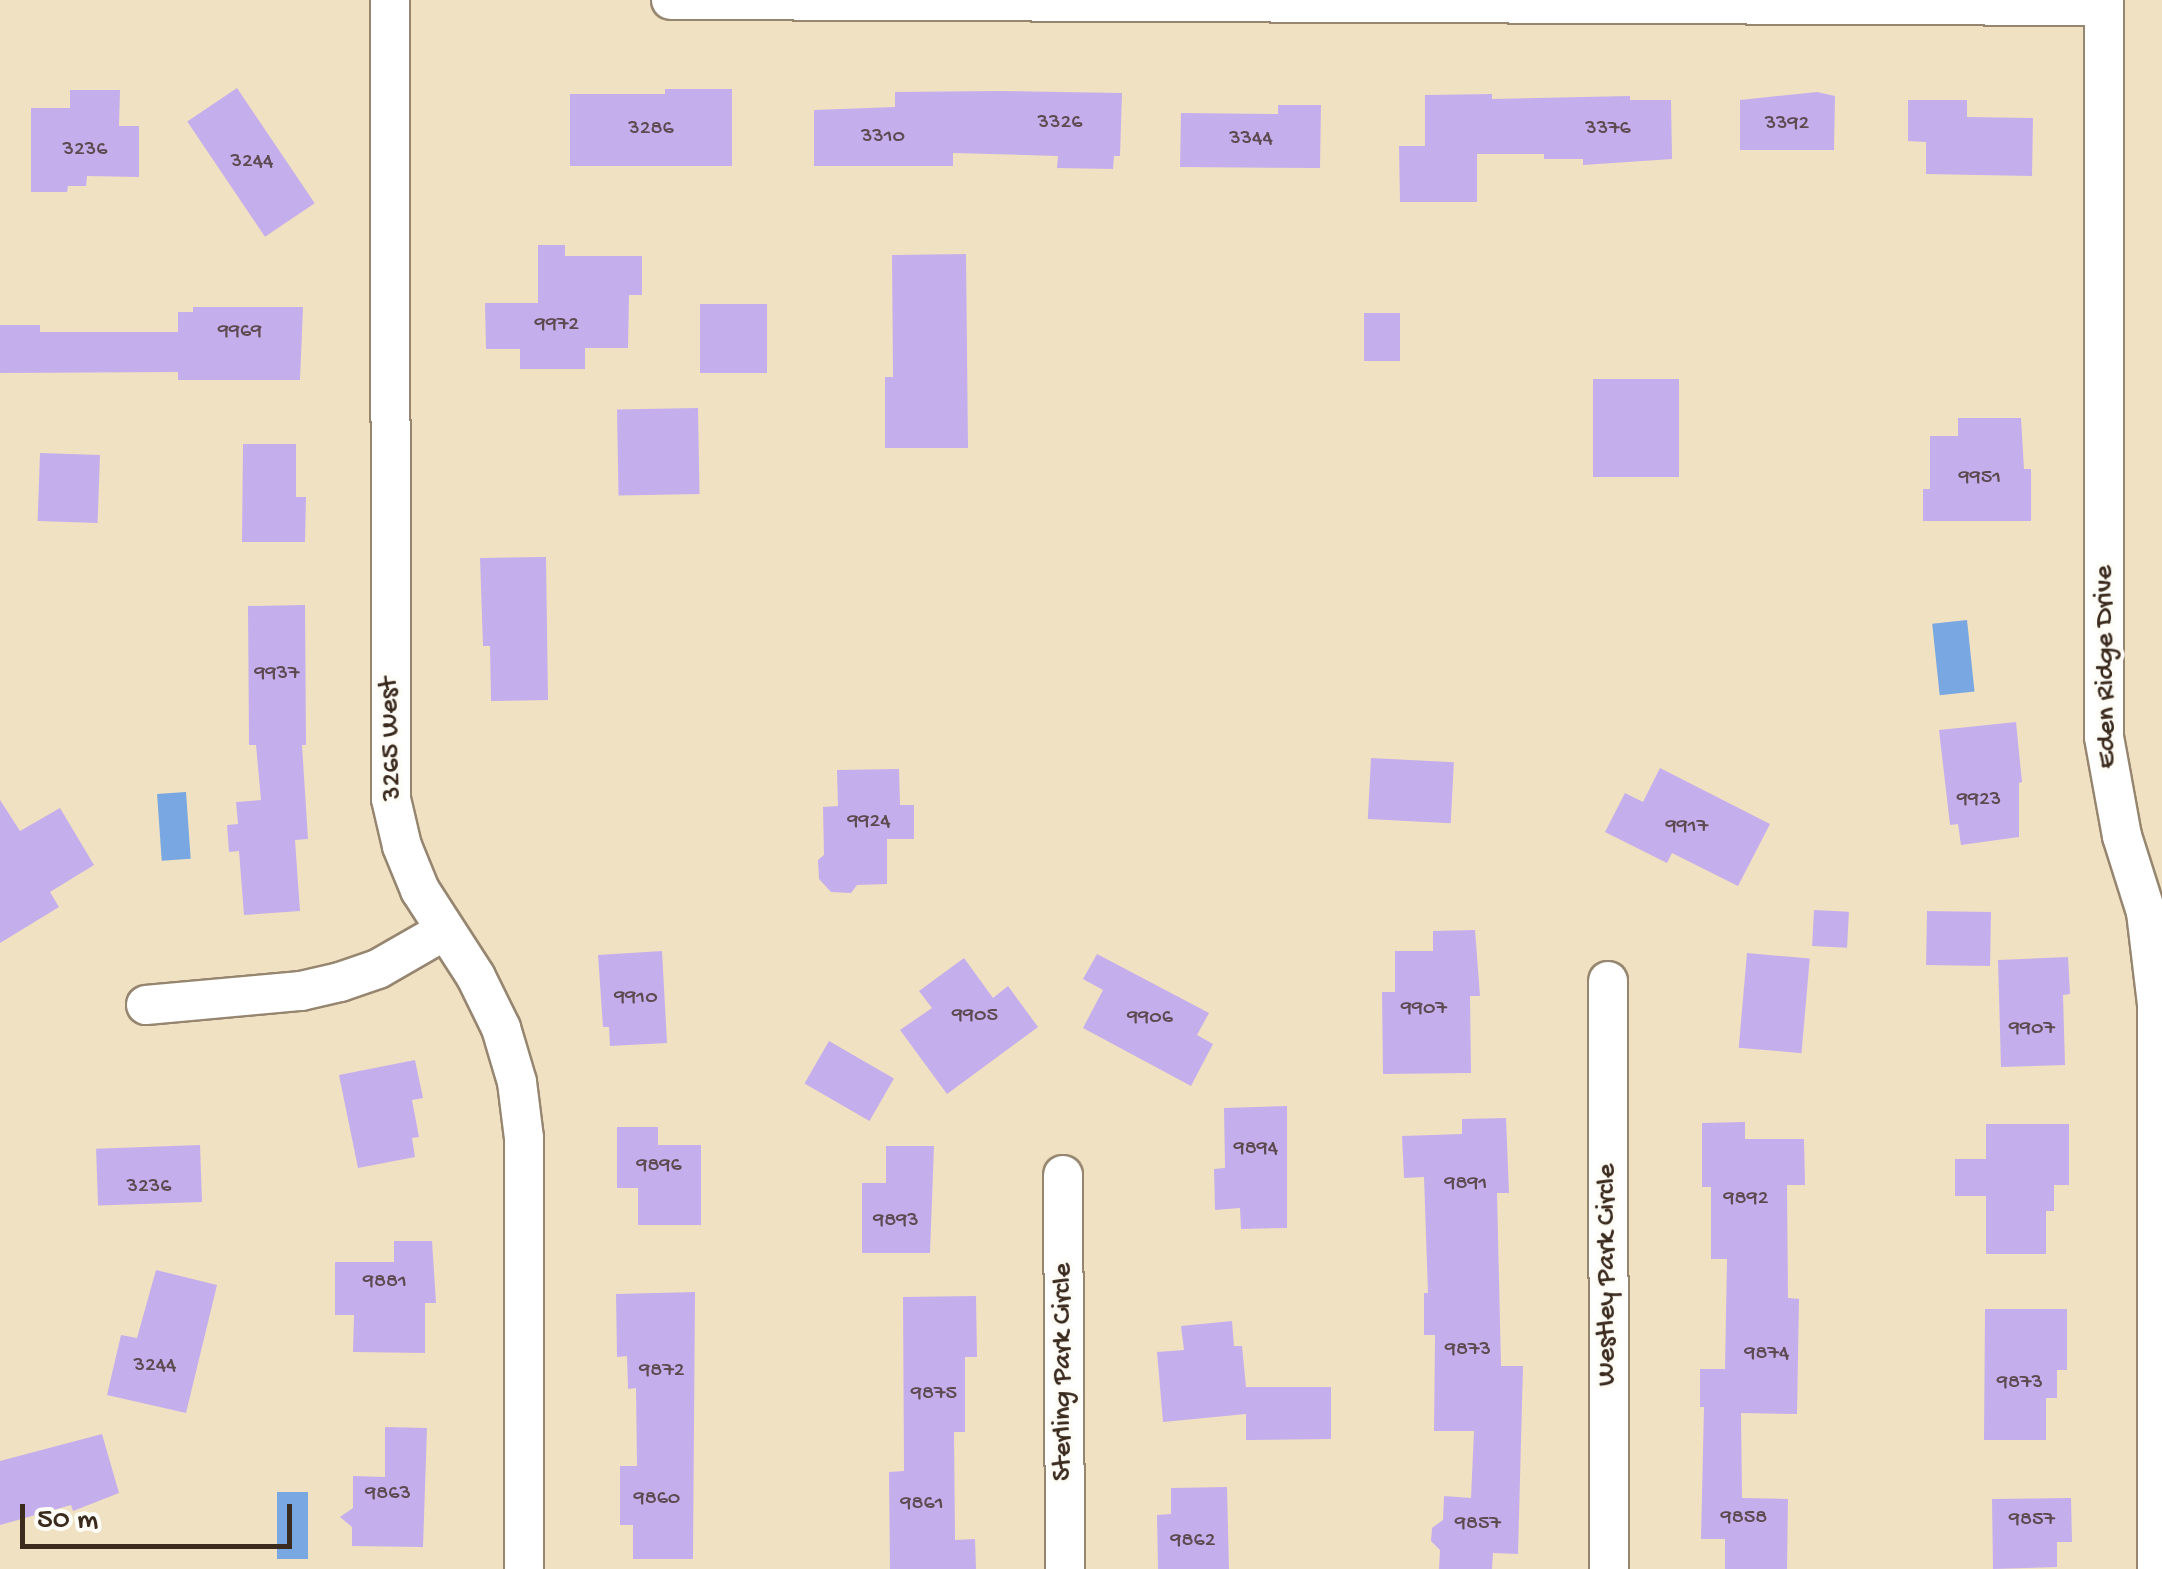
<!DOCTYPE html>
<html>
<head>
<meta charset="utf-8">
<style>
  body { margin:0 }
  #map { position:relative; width:2162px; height:1569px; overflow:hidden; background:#f0e1c2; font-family:"Gochi Hand",sans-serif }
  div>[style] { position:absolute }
  .water>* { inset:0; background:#78a7e2; transform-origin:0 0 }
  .building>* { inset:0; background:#c5aeec; transform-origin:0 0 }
  .roads { filter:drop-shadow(2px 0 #968670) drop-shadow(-2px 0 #968670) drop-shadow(0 2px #968670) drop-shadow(0 -2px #968670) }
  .minor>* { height:38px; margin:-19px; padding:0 19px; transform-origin:19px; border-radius:19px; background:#fff }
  span { translate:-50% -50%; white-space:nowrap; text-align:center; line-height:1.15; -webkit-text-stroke:8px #fdfcf7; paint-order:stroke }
  .number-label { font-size:22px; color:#5e4b52 }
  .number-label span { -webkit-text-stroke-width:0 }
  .street-label { font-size:28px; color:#3b2a1e }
  .scale { position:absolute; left:20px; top:1504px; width:272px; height:45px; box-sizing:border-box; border:5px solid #3b2a1e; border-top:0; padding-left:12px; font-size:30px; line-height:35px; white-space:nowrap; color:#3b2a1e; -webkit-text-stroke:8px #fdfcf7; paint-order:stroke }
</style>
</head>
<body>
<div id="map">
  <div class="water">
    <div style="left:1967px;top:620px;width:72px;height:35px;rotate:84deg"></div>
    <div style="left:186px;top:792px;width:67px;height:29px;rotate:86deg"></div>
    <div style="left:277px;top:1492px;width:31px;height:67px"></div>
  </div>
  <div class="building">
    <div style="left:237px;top:88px;width:139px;height:60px;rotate:56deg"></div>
    <div style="clip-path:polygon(665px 89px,732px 89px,732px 166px,570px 166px,570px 94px,665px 94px)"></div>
    <div style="clip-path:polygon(70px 90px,120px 90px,119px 126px,139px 126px,139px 177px,87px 176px,86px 186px,68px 186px,67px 192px,31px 192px,31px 108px,70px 108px)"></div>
    <div style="clip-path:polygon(1000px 91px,1122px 93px,1120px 156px,1114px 156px,1113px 169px,1057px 168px,1058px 156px,953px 153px,953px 166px,814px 166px,814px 110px,895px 107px,895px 92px)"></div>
    <div style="clip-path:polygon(1817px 92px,1835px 96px,1834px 150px,1740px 150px,1740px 100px)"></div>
    <div style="clip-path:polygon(1492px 94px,1492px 99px,1630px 96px,1630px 100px,1671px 100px,1672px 159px,1583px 165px,1583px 159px,1544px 159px,1544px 154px,1477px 154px,1477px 202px,1400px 202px,1399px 146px,1425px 146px,1425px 95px)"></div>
    <div style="clip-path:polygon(1908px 100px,1967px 100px,1967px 117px,2033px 118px,2032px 176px,1926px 174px,1926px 142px,1908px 141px)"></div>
    <div style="clip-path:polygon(1278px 105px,1321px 105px,1320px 168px,1180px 167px,1181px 113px,1278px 114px)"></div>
    <div style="clip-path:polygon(538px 245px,565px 245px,565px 256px,642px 256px,642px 295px,629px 295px,628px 348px,585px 348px,585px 369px,520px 369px,520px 349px,486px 349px,485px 303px,538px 303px)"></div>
    <div style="clip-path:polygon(966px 254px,968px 448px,885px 448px,885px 377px,893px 377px,892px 255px)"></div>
    <div style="left:700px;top:304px;width:67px;height:69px"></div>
    <div style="clip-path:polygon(193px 307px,303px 307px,300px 380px,178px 380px,178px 372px,0 373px,0 325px,40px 325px,40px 332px,178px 332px,178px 312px,193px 312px)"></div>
    <div style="left:1364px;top:313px;width:36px;height:48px"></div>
    <div style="left:1593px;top:379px;width:86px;height:98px"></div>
    <div style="left:698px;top:408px;width:86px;height:81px;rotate:89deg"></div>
    <div style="clip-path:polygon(1958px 418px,2021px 418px,2024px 469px,2031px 469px,2031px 521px,1923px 521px,1923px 489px,1930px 489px,1930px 436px,1958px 436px)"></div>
    <div style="clip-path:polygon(243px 444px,296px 444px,296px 497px,306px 497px,305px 542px,242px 542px)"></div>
    <div style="left:40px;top:453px;width:60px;height:68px;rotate:2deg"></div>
    <div style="clip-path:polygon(546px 557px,548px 700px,491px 701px,490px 646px,483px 646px,480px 558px)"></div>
    <div style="clip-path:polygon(305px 605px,306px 745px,302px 745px,308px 839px,295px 840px,300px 911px,244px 915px,239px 851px,229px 852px,227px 825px,238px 824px,236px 802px,261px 800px,256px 745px,249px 745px,248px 606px)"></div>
    <div style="clip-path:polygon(2016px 722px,2022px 782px,2019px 783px,2019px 837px,1961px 845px,1958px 824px,1950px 825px,1939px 730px)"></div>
    <div style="left:1371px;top:758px;width:83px;height:61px;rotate:3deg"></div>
    <div style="clip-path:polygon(1660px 768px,1770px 824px,1738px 886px,1672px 853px,1667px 863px,1605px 832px,1625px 793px,1643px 802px)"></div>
    <div style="clip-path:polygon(899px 769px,900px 805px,914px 805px,914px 839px,887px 839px,887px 884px,857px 885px,851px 893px,831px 892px,819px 879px,818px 860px,824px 855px,823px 807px,838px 806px,837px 770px)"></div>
    <div style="clip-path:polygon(0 800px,20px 831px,60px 808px,94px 865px,50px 892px,59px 907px,0 943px)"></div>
    <div style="left:1814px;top:910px;width:35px;height:36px;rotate:3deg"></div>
    <div style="left:1927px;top:911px;width:64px;height:54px;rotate:1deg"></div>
    <div style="clip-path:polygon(1475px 930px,1480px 996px,1470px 996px,1471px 1073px,1383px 1074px,1382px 992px,1395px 992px,1395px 951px,1433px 951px,1433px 931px)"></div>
    <div style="clip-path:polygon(662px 951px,667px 1043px,610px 1046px,609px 1027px,603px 1027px,598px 955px)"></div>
    <div style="left:1747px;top:953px;width:63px;height:95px;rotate:5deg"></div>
    <div style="clip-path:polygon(1097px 954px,1209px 1013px,1197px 1035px,1213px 1044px,1191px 1086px,1083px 1028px,1103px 990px,1083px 979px)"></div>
    <div style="clip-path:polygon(2068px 957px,2070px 994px,2063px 995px,2065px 1065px,2001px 1067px,1998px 960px)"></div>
    <div style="clip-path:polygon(964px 958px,993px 998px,1008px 986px,1038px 1027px,947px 1094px,900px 1030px,932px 1008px,919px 991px)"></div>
    <div style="left:829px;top:1041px;width:75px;height:49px;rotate:30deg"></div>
    <div style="clip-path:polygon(415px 1060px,423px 1098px,412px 1100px,419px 1137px,412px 1138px,415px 1157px,358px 1168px,339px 1075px)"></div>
    <div style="clip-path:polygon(1287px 1106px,1287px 1228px,1241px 1229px,1240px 1208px,1215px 1210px,1214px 1169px,1225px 1168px,1224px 1108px)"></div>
    <div style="clip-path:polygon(1506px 1118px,1509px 1193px,1497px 1193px,1501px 1366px,1523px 1366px,1518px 1554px,1493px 1553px,1492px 1569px,1439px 1569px,1440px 1550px,1431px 1541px,1432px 1528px,1443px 1520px,1444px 1496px,1471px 1498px,1474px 1431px,1434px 1431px,1435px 1335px,1424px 1335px,1424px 1293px,1428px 1293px,1424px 1177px,1404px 1178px,1402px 1136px,1462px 1134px,1462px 1119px)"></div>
    <div style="clip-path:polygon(1745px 1122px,1745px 1139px,1804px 1139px,1805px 1185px,1787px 1185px,1788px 1298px,1799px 1299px,1797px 1414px,1741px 1413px,1742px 1498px,1788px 1499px,1787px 1569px,1725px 1569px,1725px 1539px,1701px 1539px,1704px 1407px,1700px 1407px,1700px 1369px,1725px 1369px,1727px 1259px,1711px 1259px,1711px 1187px,1702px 1187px,1702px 1123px)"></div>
    <div style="clip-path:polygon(1986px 1124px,2069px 1124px,2069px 1185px,2054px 1185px,2054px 1211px,2046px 1211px,2046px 1254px,1986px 1254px,1986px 1196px,1955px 1196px,1955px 1159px,1986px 1159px)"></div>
    <div style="clip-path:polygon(617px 1127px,658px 1127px,658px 1145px,701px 1145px,701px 1225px,638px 1225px,638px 1188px,617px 1188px)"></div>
    <div style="left:200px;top:1145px;width:57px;height:104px;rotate:88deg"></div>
    <div style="clip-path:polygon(886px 1146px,934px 1146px,930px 1253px,862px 1253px,862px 1183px,886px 1183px)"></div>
    <div style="clip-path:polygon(394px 1241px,432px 1241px,436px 1303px,425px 1303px,425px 1353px,353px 1352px,354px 1315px,335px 1315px,335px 1262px,394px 1262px)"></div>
    <div style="clip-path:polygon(156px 1270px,217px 1285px,186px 1413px,107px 1395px,121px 1335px,137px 1338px)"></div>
    <div style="clip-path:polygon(695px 1292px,693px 1559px,633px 1559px,633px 1525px,620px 1525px,620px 1466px,637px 1466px,636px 1388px,628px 1389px,627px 1356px,617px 1357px,616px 1294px)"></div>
    <div style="clip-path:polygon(976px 1296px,977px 1357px,965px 1357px,965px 1432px,954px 1432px,955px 1540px,975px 1539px,976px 1569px,890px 1569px,889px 1472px,904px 1471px,903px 1297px)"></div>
    <div style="clip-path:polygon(1985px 1309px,2067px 1309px,2067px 1370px,2057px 1370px,2057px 1398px,2046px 1398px,2046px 1440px,1984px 1440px)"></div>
    <div style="clip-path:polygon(1232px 1321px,1234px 1346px,1242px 1346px,1246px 1387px,1331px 1387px,1331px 1439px,1246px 1440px,1246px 1414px,1163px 1422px,1157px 1352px,1184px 1350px,1181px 1326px)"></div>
    <div style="clip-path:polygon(385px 1427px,427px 1428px,423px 1547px,352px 1546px,352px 1527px,340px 1517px,353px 1508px,353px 1476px,385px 1477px)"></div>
    <div style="clip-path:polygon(102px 1434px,119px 1493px,73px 1511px,71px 1505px,0 1525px,0 1461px)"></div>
    <div style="clip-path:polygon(1227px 1487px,1229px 1569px,1158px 1569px,1157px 1515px,1171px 1514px,1171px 1488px)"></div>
    <div style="clip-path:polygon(2071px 1498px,2072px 1542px,2057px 1542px,2057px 1567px,1993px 1569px,1992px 1499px)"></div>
  </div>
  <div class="roads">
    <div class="minor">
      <div style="left:390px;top:0;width:799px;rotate:89.93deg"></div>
      <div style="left:391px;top:799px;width:48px;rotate:76.8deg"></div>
      <div style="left:402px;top:846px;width:48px;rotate:67.8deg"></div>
      <div style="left:420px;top:890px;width:103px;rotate:57.2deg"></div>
      <div style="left:476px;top:977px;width:57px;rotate:63.9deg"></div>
      <div style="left:501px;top:1028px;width:56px;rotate:73.5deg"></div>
      <div style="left:517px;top:1082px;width:56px;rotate:82.9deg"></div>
      <div style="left:524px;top:1138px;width:431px;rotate:90deg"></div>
      <div style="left:671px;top:0;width:1433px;rotate:0.24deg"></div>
      <div style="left:2104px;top:0;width:737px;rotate:90deg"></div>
      <div style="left:2104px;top:737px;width:101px;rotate:79.7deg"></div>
      <div style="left:2122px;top:836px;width:80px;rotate:72.5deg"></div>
      <div style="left:2146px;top:912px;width:93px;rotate:83.2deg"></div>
      <div style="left:2157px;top:1004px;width:565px;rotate:90deg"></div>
      <div style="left:1608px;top:981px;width:588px;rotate:89.9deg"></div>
      <div style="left:146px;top:1005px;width:156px;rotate:-5.2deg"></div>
      <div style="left:301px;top:991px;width:40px;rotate:-13deg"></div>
      <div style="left:340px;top:982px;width:40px;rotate:-18.9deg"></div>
      <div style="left:378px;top:969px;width:76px;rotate:-29.9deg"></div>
      <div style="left:1063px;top:1175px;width:394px;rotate:89.7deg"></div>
    </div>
  </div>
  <div class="number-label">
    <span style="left:1060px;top:124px">3326</span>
    <span style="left:1787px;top:125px">3392</span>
    <span style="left:651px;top:130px">3286</span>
    <span style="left:1608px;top:130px">3376</span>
    <span style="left:883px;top:138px">3310</span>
    <span style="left:1251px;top:140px">3344</span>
    <span style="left:85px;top:151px">3236</span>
    <span style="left:252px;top:163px">3244</span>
    <span style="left:557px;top:326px">9972</span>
    <span style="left:240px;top:333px">9969</span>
    <span style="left:1980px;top:479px">9951</span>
    <span style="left:277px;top:675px">9937</span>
    <span style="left:1979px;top:801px">9923</span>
    <span style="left:869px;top:823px">9924</span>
    <span style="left:1687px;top:828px">9917</span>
    <span style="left:636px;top:999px">9910</span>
    <span style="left:1424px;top:1010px">9907</span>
    <span style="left:975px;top:1017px">9905</span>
    <span style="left:1150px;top:1019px">9906</span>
    <span style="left:2032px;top:1030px">9907</span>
    <span style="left:1256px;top:1150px">9894</span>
    <span style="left:659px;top:1167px">9896</span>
    <span style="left:1466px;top:1185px">9891</span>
    <span style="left:149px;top:1188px">3236</span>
    <span style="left:1746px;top:1200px">9892</span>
    <span style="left:896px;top:1222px">9893</span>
    <span style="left:385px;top:1283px">9881</span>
    <span style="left:1468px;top:1351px">9873</span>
    <span style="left:1767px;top:1355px">9874</span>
    <span style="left:155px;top:1367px">3244</span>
    <span style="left:662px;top:1372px">9872</span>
    <span style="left:2020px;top:1384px">9873</span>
    <span style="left:934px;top:1395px">9875</span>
    <span style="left:388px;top:1495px">9863</span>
    <span style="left:657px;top:1500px">9860</span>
    <span style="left:922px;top:1505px">9861</span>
    <span style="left:1744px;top:1519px">9858</span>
    <span style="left:2032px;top:1521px">9857</span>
    <span style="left:1478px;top:1525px">9857</span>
    <span style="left:1193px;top:1542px">9862</span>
  </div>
  <div class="street-label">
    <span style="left:2107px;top:667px;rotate:-91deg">Eden Ridge Drive</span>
    <span style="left:392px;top:739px;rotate:-92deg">3265 West</span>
    <span style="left:1608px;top:1275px;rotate:-90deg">Westley Park Circle</span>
    <span style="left:1064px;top:1372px;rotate:-90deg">Sterling Park Circle</span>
  </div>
  <div class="scale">50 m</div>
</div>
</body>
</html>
